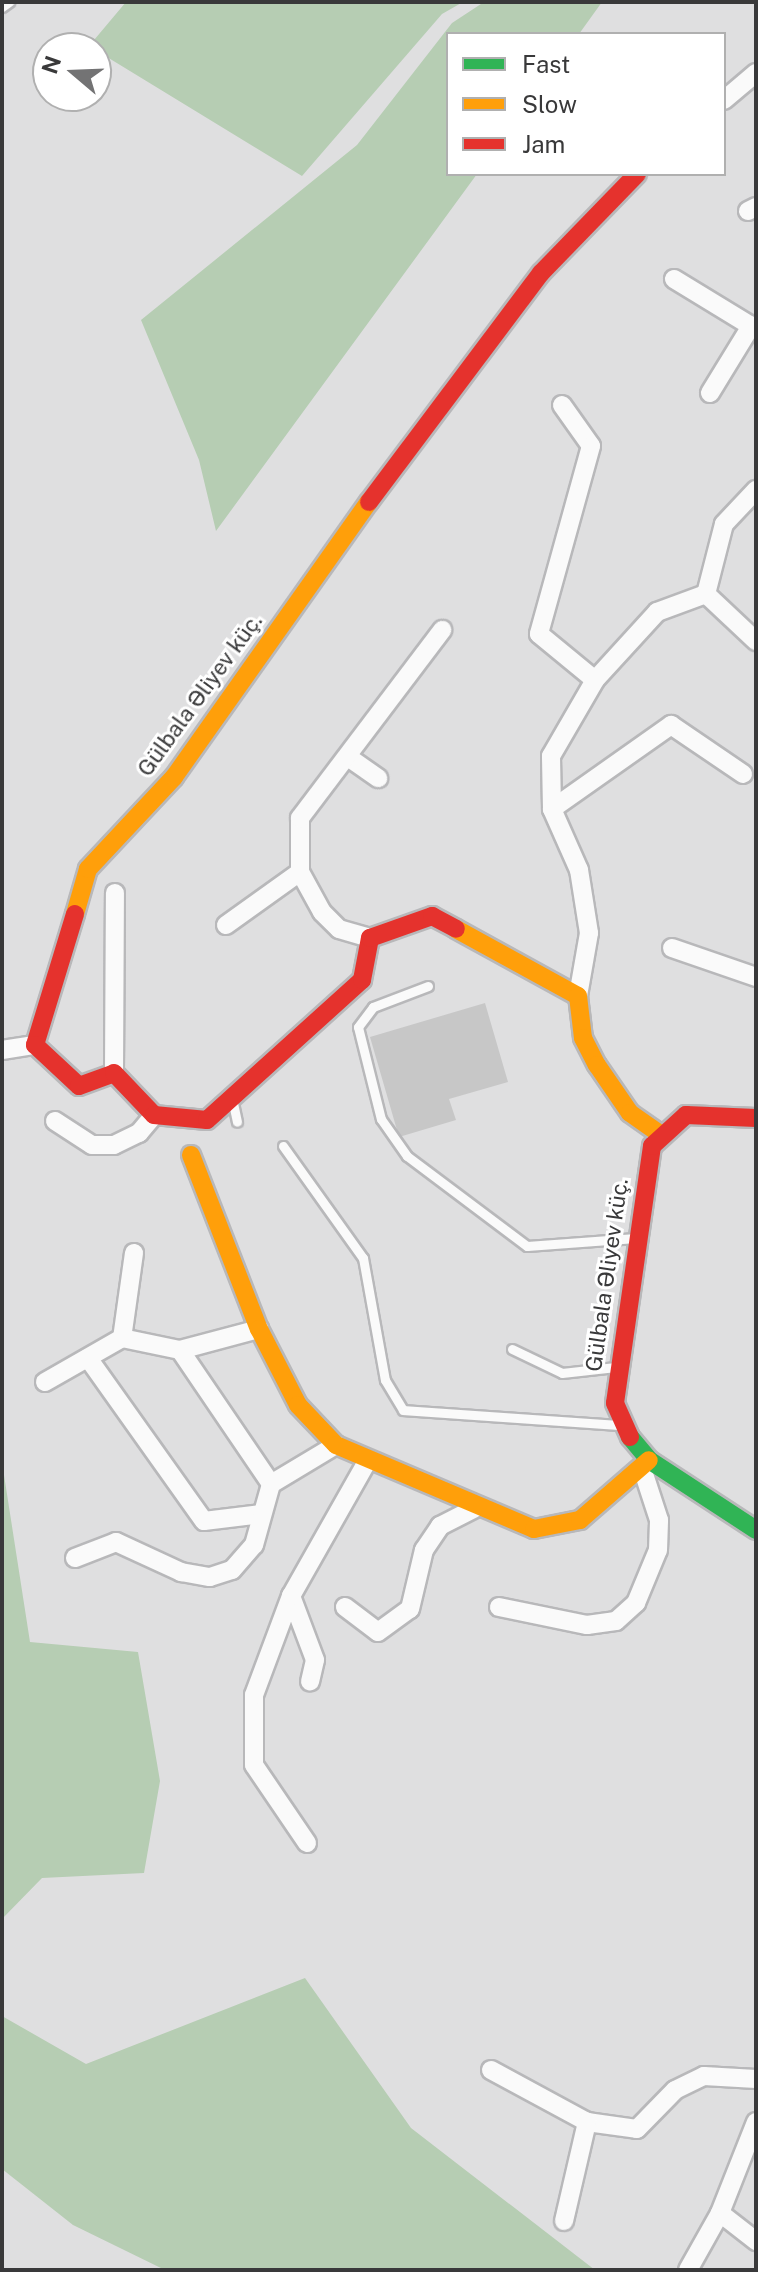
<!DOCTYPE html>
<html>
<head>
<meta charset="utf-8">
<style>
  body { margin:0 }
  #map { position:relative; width:758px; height:2272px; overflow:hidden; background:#dfdfe0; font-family:"Public Sans",sans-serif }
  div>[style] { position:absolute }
  .forest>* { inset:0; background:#b6cdb3 }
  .building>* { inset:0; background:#c7c7c7 }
  .roads { filter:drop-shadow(2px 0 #b8b8ba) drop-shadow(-2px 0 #b8b8ba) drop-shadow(0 2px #b8b8ba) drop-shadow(0 -2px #b8b8ba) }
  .lane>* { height:9px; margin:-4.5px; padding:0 4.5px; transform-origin:4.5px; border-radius:4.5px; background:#fafafa }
  .street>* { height:18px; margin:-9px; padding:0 9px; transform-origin:9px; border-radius:9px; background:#fafafa }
  .fast>* { height:18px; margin:-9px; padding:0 9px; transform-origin:9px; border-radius:9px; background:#30b455 }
  .slow>* { height:18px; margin:-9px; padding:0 9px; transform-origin:9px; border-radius:9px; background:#ff9f0a }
  .jam>* { height:18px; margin:-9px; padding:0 9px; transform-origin:9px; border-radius:9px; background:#e5322d }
  span { translate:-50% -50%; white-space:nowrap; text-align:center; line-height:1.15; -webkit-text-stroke:6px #fff; paint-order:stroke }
  .street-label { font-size:22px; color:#39393a }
  .frame { position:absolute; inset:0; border:4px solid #39393a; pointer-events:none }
  .legend { position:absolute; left:446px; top:32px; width:280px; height:144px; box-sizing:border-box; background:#fff; border:2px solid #b0b0b0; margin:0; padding:10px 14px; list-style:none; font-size:24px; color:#39393a }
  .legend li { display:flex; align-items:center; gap:16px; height:40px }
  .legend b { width:40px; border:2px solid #b0b0b0 }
  .north { position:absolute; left:32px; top:32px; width:80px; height:80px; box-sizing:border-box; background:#fff; border:2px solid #b0b0b0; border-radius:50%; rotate:289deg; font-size:22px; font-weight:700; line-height:32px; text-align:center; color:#39393a }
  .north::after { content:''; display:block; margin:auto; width:28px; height:36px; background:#737374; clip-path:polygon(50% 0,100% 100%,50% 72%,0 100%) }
</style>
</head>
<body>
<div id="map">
  <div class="forest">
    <div style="clip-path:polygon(126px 2px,463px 2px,442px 14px,302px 176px,89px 46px)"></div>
    <div style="clip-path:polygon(484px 2px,602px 2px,579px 34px,448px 34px,448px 174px,477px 174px,216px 531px,199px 460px,141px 320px,357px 145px,452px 23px)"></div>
    <div style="clip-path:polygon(2px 1462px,30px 1642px,138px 1652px,160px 1781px,144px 1873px,42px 1878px,2px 1919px)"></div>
    <div style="clip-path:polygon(305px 1978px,411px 2128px,595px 2270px,165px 2270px,73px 2225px,2px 2169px,2px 2016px,86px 2064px)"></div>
  </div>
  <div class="building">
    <div style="clip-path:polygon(485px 1003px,508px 1082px,449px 1099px,456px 1120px,399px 1137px,370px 1037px)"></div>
  </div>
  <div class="roads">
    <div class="lane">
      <div style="left:2px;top:7px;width:9px;rotate:-36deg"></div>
      <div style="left:428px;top:986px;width:59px;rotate:159.1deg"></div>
      <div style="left:373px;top:1007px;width:25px;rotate:127deg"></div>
      <div style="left:358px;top:1027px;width:95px;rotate:76deg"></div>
      <div style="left:381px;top:1119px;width:45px;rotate:54.9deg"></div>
      <div style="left:407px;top:1156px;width:150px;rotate:36.9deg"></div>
      <div style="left:527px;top:1246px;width:109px;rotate:-4.2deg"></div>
      <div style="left:233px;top:1103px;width:19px;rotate:78deg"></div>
      <div style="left:283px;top:1146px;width:138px;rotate:54.5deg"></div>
      <div style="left:363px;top:1258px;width:124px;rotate:79.8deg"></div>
      <div style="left:385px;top:1380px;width:35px;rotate:59deg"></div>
      <div style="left:403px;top:1410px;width:215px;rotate:4deg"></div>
      <div style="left:512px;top:1349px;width:55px;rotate:25.6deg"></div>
      <div style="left:562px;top:1373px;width:54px;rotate:-6.3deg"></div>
    </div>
    <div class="street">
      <div style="left:724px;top:100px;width:42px;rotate:-40.2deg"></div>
      <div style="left:748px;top:211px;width:9px;rotate:-27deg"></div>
      <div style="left:674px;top:279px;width:96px;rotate:31.4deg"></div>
      <div style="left:710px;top:393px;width:79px;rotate:-58.5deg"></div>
      <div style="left:562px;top:405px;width:50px;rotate:54.7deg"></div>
      <div style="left:591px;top:446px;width:195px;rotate:105.5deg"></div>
      <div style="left:539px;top:634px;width:72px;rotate:39.4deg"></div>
      <div style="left:706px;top:594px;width:69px;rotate:43.2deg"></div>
      <div style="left:348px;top:757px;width:37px;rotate:35deg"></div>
      <div style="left:552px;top:809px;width:146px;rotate:-35.2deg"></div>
      <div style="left:671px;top:725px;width:87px;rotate:34.2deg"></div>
      <div style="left:226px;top:925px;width:91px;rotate:-35.6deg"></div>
      <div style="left:370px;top:938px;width:32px;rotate:-164deg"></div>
      <div style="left:339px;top:929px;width:24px;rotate:-135deg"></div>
      <div style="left:322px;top:912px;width:46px;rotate:-118.8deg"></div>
      <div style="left:300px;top:872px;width:54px;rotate:-90deg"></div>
      <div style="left:300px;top:818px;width:236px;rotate:-52.9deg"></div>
      <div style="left:672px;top:948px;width:89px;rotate:19deg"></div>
      <div style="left:578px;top:996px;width:64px;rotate:-80.1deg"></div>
      <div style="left:589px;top:933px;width:64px;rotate:-99deg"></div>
      <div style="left:579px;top:870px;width:67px;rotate:-113.9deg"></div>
      <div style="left:552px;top:809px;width:53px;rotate:-91.1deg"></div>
      <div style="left:551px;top:756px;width:88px;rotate:-59.9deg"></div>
      <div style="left:595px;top:680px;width:92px;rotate:-47.6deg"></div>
      <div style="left:657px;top:612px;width:52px;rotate:-20.2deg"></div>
      <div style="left:706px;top:594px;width:72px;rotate:-75.6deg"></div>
      <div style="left:724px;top:524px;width:47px;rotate:-46.7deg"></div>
      <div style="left:2px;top:1050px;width:33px;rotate:-9deg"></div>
      <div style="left:114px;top:1073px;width:180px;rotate:-89.7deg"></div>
      <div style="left:55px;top:1121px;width:44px;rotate:33deg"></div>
      <div style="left:92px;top:1145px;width:22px"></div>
      <div style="left:114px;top:1145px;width:28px;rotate:-26deg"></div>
      <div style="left:139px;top:1133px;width:23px;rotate:-50deg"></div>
      <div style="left:134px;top:1253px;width:86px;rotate:98deg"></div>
      <div style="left:122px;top:1338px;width:59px;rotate:11.7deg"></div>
      <div style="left:180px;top:1350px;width:82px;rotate:-14.9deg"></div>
      <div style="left:180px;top:1350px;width:162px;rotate:55.8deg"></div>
      <div style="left:88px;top:1358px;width:200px;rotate:54.6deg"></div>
      <div style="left:204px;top:1521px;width:58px;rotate:-6.9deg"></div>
      <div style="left:45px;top:1382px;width:89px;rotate:-29.7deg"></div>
      <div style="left:75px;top:1558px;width:44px;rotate:-21.3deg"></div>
      <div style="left:116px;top:1542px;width:72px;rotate:24.8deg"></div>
      <div style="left:181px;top:1572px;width:29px;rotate:10deg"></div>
      <div style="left:210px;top:1577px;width:23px;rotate:-18deg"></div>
      <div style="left:232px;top:1570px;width:33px;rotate:-49deg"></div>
      <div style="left:254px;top:1545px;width:63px;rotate:-74.4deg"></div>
      <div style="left:271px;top:1484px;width:76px;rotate:-31deg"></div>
      <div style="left:291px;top:1596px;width:68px;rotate:69.4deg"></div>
      <div style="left:315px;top:1660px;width:22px;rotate:103deg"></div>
      <div style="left:345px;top:1607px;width:41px;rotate:37.1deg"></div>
      <div style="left:378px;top:1632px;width:39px;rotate:-36deg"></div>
      <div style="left:410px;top:1609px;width:61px;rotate:-76.7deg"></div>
      <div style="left:424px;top:1550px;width:29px;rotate:-56deg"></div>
      <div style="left:440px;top:1526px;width:38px;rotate:-27deg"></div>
      <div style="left:499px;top:1607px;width:90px;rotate:11.6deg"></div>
      <div style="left:587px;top:1625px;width:29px;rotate:-8deg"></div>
      <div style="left:616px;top:1621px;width:27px;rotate:-42deg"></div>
      <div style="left:636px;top:1603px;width:57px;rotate:-67.5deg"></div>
      <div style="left:658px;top:1550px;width:30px;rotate:-88deg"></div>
      <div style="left:659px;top:1520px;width:52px;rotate:-108.1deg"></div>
      <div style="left:307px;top:1843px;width:94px;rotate:-124.2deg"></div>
      <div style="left:254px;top:1765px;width:70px;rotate:-90deg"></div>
      <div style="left:254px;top:1695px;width:106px;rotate:-69.5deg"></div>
      <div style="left:291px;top:1596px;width:156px;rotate:-60.5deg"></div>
      <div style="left:491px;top:2070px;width:109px;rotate:28.4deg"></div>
      <div style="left:587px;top:2122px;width:50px;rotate:8deg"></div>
      <div style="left:637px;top:2129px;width:54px;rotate:-45.7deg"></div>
      <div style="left:675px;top:2090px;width:32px;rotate:-26deg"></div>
      <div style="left:704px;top:2076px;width:52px;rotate:3.3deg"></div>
      <div style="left:756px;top:2122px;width:98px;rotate:111.6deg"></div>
      <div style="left:720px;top:2213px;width:46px;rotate:37.9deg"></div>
      <div style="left:564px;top:2221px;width:102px;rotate:-76.9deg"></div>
      <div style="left:688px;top:2270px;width:65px;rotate:-60.7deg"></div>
    </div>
    <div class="fast">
      <div style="left:630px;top:1437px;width:30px;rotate:50deg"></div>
      <div style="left:649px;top:1460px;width:128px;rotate:33.2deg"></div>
    </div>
    <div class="slow">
      <div style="left:75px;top:914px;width:47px;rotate:-73.9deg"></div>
      <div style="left:88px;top:869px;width:126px;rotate:-46.9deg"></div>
      <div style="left:174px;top:777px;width:337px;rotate:-54.7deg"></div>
      <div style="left:456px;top:929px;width:139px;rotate:28.8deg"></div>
      <div style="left:578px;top:996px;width:42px;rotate:83.2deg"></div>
      <div style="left:583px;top:1038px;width:30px;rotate:63deg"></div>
      <div style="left:597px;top:1065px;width:58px;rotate:55.5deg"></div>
      <div style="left:630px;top:1113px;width:35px;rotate:35deg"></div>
      <div style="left:191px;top:1155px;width:187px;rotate:68.7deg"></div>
      <div style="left:259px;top:1329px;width:85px;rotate:62.8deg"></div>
      <div style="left:298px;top:1405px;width:55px;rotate:46.5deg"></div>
      <div style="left:336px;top:1445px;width:215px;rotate:23deg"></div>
      <div style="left:534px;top:1529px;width:47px;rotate:-11.1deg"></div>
      <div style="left:580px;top:1520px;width:91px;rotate:-41deg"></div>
    </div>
    <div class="jam">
      <div style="left:369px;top:502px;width:286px;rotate:-53.1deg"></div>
      <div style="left:541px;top:273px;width:138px;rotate:-45.9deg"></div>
      <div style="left:75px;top:914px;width:137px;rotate:107deg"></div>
      <div style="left:35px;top:1045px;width:60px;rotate:43deg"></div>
      <div style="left:79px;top:1086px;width:37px;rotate:-20deg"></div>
      <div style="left:114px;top:1073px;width:58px;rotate:46.4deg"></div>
      <div style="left:154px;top:1115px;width:53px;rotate:5.4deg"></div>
      <div style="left:207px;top:1120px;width:209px;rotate:-42.1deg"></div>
      <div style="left:362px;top:980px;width:43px;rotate:-79.2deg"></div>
      <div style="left:370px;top:938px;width:66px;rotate:-19.5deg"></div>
      <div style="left:432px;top:916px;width:27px;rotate:28deg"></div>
      <div style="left:630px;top:1437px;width:37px;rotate:-114deg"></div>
      <div style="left:615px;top:1403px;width:260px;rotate:-81.8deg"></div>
      <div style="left:652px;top:1146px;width:46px;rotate:-42.4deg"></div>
      <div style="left:686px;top:1115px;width:70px;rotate:2.5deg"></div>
    </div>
  </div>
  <div class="street-label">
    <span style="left:200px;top:695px;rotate:-54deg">Gülbala Əliyev küç.</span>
    <span style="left:607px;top:1275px;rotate:-82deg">Gülbala Əliyev küç.</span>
  </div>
  <div class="frame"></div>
  <ul class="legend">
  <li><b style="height:10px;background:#30b455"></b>Fast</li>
  <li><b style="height:10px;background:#ff9f0a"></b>Slow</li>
  <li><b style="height:10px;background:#e5322d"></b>Jam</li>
  </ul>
  <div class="north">N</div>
</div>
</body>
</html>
